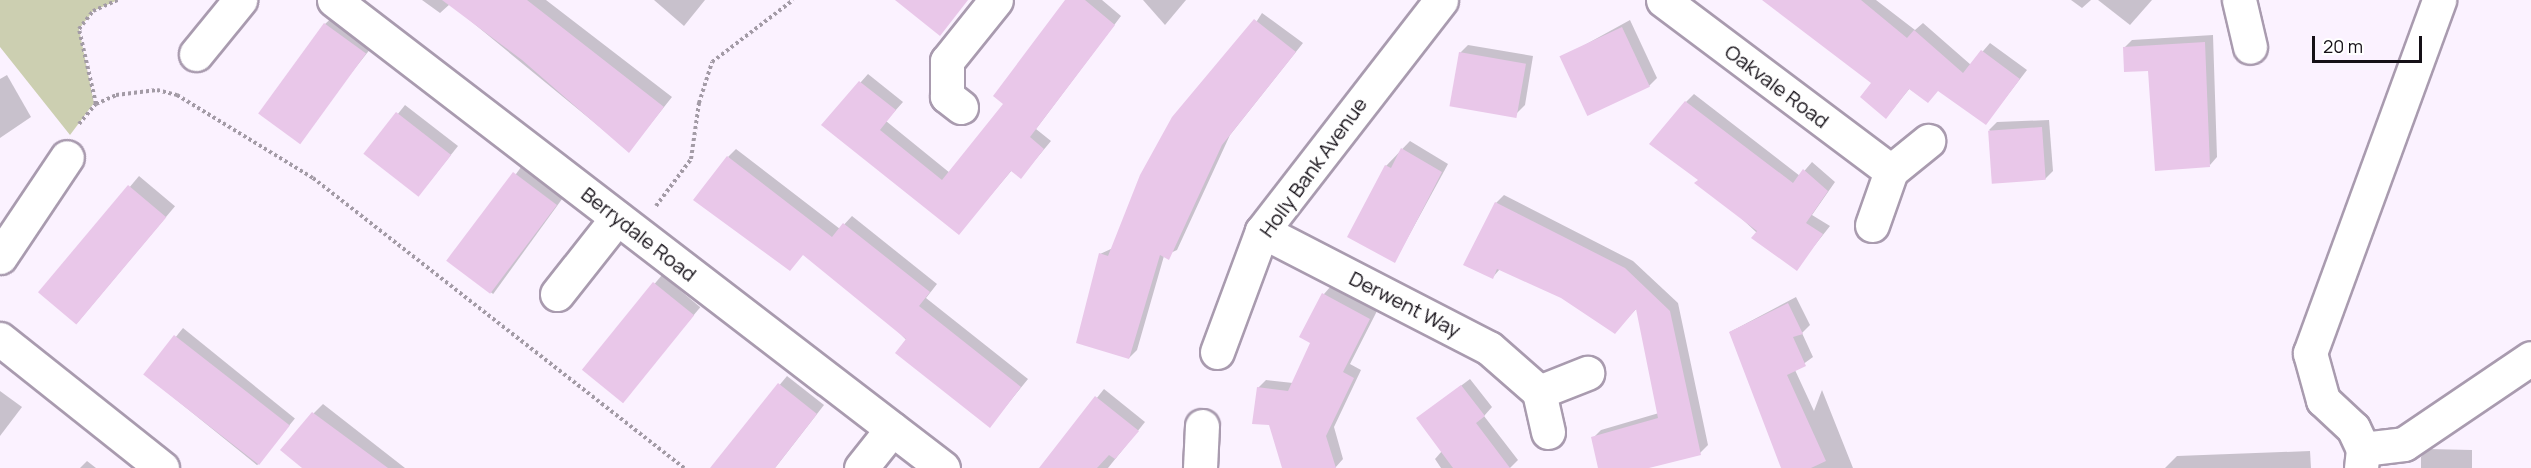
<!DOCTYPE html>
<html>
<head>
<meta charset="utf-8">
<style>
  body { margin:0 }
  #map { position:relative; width:2531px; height:468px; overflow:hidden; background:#fbf2ff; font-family:Manrope,sans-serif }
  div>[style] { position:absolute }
  .green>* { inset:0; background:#cccfb1 }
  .shadow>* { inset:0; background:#0003; transform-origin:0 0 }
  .building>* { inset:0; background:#e9c7e9; transform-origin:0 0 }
  .path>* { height:4px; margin-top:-2px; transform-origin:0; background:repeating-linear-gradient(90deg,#a39ba6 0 3px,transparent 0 6px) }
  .roads { filter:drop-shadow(2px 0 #a99baf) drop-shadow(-2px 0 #a99baf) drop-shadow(0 2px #a99baf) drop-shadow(0 -2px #a99baf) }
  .minor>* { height:33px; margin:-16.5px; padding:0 16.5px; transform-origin:16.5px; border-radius:16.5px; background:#fff }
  span { translate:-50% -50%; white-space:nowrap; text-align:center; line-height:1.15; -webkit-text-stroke:4.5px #fff; paint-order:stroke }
  .street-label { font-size:20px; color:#151017 }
  .scale { position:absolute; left:2312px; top:36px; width:110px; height:27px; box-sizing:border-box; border:3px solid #151017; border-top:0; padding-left:8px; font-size:18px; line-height:21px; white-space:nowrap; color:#151017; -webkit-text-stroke:4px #fff; paint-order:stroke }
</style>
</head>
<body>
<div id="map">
  <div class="green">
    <div style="clip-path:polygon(0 0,118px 0,93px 11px,79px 29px,94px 103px,70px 135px,0 47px)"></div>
  </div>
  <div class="shadow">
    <div style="clip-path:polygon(422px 0,546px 0,672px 97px,629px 151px,450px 4px,440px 13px)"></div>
    <div style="clip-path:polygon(654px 0,705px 0,684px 26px)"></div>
    <div style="clip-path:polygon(1068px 0,1102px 0,1121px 16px,1036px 129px,1051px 141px,1021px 177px,1012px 170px,959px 233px,823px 125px,868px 74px,903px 102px,886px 121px,950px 173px,1005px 104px)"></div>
    <div style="clip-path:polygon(1143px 0,1186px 0,1165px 25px)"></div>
    <div style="clip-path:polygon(1765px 0,1876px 0,1915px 30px,1923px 23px,1971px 65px,1990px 43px,2027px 70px,1986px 123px,1938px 90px,1910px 88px,1893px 109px,1873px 83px)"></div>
    <div style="clip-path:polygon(2071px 0,2091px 0,2082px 8px)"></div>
    <div style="clip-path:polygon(2098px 0,2152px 0,2130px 25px)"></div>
    <div style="clip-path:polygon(1262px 13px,1303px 43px,1230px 135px,1177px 250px,1164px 256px,1137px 350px,1129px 358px,1100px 254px,1113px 248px)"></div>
    <div style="clip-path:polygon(336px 14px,375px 43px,298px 140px,325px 24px)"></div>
    <div style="clip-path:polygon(1630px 20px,1657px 78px,1649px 86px,1561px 58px)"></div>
    <div style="clip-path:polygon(2213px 35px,2217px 157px,2210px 165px,2150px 70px,2124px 48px,2132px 40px)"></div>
    <div style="clip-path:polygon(1468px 45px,1533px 56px,1525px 105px,1517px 113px,1460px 53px)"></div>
    <div style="clip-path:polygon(7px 75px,31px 117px,0 138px,0 79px)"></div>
    <div style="clip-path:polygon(1694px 94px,1800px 176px,1812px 162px,1835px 182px,1812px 215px,1830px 226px,1796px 269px,1700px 180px,1686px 102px)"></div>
    <div style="clip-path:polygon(405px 105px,458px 146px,427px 185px,366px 154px)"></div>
    <div style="clip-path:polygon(2049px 120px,2053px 171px,2045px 179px,1989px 130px,1997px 122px)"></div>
    <div style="clip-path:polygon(1410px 141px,1448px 164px,1395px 261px,1386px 166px)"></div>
    <div style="clip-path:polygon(736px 149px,840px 229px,852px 216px,937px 284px,926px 298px,1028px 379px,990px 426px,728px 157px)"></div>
    <div style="left:524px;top:163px;width:52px;height:124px;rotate:36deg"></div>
    <div style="left:139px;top:176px;width:47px;height:152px;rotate:40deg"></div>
    <div style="clip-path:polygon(1504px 195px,1633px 261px,1678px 303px,1708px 445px,1700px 453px,1646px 468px,1599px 468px,1593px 438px,1601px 430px,1659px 413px,1637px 308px,1615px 332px,1561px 296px,1500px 269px,1493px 277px,1496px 203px)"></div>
    <div style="left:662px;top:275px;width:50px;height:122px;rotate:40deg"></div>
    <div style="clip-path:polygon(1331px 286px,1377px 311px,1350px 364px,1361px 370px,1334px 427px,1343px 459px,1335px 468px,1284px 468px,1258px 388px,1266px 380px,1293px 383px,1312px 343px,1324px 294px)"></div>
    <div style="clip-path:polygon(1796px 297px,1810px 325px,1802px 333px,1813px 357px,1795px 370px,1814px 411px,1822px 390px,1853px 468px,1784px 468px,1730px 332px)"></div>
    <div style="left:183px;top:328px;width:144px;height:60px;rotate:39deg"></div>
    <div style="clip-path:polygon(787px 376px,824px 405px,775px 468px,711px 468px)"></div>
    <div style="clip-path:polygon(1470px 379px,1492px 407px,1484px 416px,1518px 460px,1510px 468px,1441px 468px,1435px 459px,1442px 451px,1418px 418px)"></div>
    <div style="clip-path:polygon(1104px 389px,1145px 422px,1108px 468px,1041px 468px)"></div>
    <div style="clip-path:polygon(0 391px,22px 407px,0 436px)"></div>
    <div style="clip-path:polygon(323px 404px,405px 468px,305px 468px,314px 413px)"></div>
    <div style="clip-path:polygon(2428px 449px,2472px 450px,2472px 468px,2421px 468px,2421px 457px)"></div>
    <div style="clip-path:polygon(2310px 451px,2311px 468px,2165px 468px,2177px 456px)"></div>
    <div style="clip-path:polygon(87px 461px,96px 468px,80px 468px)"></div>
  </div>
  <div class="building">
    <div style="clip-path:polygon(442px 0,527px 0,664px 107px,629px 153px,522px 60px)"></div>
    <div style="clip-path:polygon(895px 0,968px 0,940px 36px)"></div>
    <div style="clip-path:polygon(1065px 0,1085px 0,1115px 25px,1030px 137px,1044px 149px,1021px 179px,1011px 171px,959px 235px,821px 125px,859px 81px,896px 110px,880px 130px,942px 180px,1003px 104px,993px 96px)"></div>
    <div style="clip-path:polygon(1762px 0,1861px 0,1907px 38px,1914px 30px,1963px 73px,1981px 50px,2020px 79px,1986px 125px,1938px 91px,1928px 103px,1909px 89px,1886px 119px,1860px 97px,1871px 83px)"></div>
    <div style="clip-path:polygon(1254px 19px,1296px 52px,1222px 145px,1169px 260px,1160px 255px,1129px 359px,1076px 343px,1099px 253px,1108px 256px,1140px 175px,1172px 117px)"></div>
    <div style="left:324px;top:23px;width:52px;height:112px;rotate:36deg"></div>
    <div style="left:1622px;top:27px;width:66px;height:69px;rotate:65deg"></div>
    <div style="clip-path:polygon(2205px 42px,2210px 167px,2155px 171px,2148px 71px,2124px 72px,2123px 47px)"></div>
    <div style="left:1459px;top:52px;width:68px;height:55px;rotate:10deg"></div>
    <div style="clip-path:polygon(1685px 101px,1793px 183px,1803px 169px,1828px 191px,1806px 223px,1823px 234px,1797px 271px,1751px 238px,1757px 231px,1694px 183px,1698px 180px,1649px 144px)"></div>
    <div style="left:396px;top:112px;width:70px;height:53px;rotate:38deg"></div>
    <div style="left:2042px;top:127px;width:53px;height:54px;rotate:86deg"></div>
    <div style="clip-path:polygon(1401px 148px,1442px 172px,1395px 263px,1347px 237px,1385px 165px,1391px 168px)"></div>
    <div style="clip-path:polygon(727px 156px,832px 237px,843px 223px,930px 292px,919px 306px,1021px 387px,990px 428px,895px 353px,906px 339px,803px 255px,790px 271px,693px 200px)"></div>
    <div style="left:513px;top:172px;width:55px;height:111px;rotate:37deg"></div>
    <div style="left:128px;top:185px;width:50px;height:140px;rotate:40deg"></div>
    <div style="clip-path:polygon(1495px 202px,1625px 268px,1670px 311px,1701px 455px,1649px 468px,1598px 468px,1591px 437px,1658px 418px,1636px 309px,1615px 334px,1561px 298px,1497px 269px,1493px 279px,1463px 265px)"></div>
    <div style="left:653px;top:282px;width:53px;height:113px;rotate:39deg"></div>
    <div style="clip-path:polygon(1322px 293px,1370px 319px,1343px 372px,1354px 378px,1326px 436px,1336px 468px,1282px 468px,1269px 425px,1252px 424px,1257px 387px,1288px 391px,1310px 343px,1299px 337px)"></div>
    <div style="clip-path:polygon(1788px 303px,1803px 334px,1793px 337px,1806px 366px,1787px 375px,1826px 461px,1811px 468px,1781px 468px,1729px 332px)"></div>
    <div style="left:174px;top:335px;width:147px;height:50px;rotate:38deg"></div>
    <div style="clip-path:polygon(778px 383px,817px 414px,775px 468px,710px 468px)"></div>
    <div style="clip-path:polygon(1461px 385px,1485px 416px,1476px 423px,1510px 468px,1453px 468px,1416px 418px)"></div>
    <div style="clip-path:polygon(1095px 396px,1139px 431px,1115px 459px,1109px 455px,1097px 468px,1039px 468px)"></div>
    <div style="clip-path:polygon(312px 412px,388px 468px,302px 468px,280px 450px)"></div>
  </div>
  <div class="path">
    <div style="left:96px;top:104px;width:77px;rotate:-102.8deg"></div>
    <div style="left:79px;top:29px;width:23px;rotate:-52deg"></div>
    <div style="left:93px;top:11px;width:27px;rotate:-24deg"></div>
    <div style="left:79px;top:124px;width:26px;rotate:-50deg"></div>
    <div style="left:96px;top:104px;width:22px;rotate:-24deg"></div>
    <div style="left:116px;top:95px;width:41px;rotate:-7deg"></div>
    <div style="left:157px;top:90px;width:21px;rotate:14deg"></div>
    <div style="left:177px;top:95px;width:159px;rotate:31.4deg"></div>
    <div style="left:313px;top:178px;width:471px;rotate:38deg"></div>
    <div style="left:656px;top:206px;width:59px;rotate:-53.3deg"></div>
    <div style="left:691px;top:159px;width:57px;rotate:-81.9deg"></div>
    <div style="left:699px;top:103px;width:43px;rotate:-72.4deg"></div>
    <div style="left:712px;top:62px;width:102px;rotate:-37.4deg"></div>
  </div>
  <div class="roads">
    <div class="minor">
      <div style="left:334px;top:0;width:768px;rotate:37.54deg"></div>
      <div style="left:1663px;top:0;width:285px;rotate:36.9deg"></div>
      <div style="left:2239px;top:0;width:48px;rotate:76.8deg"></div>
      <div style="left:196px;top:54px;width:70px;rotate:-50.8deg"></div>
      <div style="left:961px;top:107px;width:18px;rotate:-142deg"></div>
      <div style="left:947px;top:96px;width:35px;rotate:-90deg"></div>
      <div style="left:947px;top:61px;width:78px;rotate:-51.2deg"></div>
      <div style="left:1872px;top:225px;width:57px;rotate:-70.6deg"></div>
      <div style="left:1891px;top:171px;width:48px;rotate:-39deg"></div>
      <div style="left:1262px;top:231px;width:255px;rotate:27.3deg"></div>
      <div style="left:1489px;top:348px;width:67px;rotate:41.3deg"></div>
      <div style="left:1539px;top:392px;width:41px;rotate:77.3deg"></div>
      <div style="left:0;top:257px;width:120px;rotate:-56.2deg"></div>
      <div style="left:557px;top:294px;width:97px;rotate:-51.7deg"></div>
      <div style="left:0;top:339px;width:207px;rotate:38.5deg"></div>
      <div style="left:1217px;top:352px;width:129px;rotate:-69.6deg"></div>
      <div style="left:1262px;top:231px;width:292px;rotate:-52.2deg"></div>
      <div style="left:1539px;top:392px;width:52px;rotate:-21.6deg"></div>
      <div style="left:2363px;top:449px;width:41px;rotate:-7deg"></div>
      <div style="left:2404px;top:444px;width:153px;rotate:-34.1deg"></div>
      <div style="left:861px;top:468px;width:50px;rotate:-51.5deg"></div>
      <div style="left:1200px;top:468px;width:42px;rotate:-87.3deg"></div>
      <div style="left:2361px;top:468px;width:19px;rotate:-84deg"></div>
      <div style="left:2363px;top:449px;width:23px;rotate:-115deg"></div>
      <div style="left:2353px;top:428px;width:41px;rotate:-137deg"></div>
      <div style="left:2323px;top:400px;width:49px;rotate:-105.5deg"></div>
      <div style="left:2310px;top:353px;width:376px;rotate:-69.9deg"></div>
    </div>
  </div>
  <div class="street-label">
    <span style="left:1777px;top:86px;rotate:37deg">Oakvale Road</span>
    <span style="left:1313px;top:167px;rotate:-54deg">Holly Bank Avenue</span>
    <span style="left:639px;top:234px;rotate:38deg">Berrydale Road</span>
    <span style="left:1405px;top:304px;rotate:27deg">Derwent Way</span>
  </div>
  <div class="scale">20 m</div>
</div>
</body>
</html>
